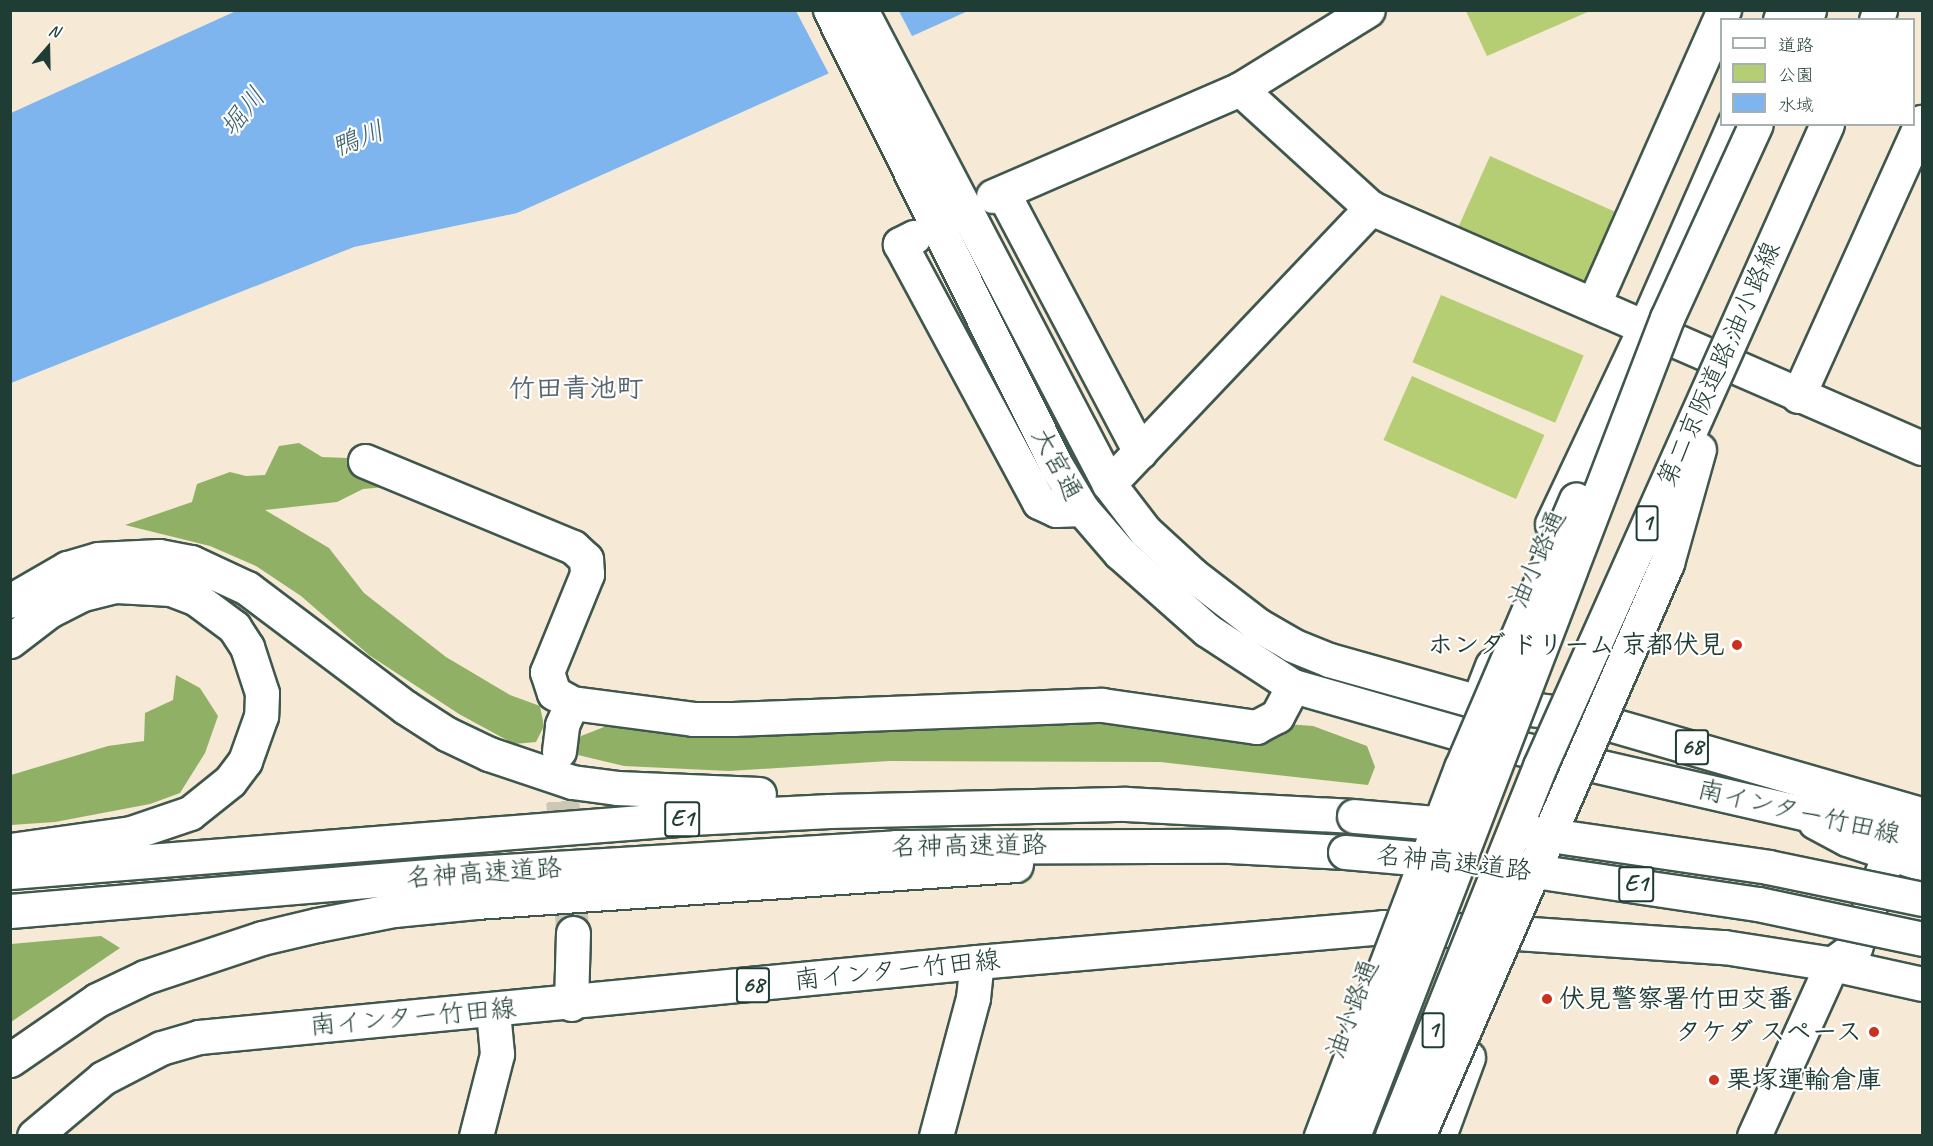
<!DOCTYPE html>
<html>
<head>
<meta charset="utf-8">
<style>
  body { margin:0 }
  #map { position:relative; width:1933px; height:1146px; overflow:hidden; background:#f6e9d5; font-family:Caveat,"Klee One",sans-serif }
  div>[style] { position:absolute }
  .green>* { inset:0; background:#b6ce73; transform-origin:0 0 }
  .forest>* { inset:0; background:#90b165 }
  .water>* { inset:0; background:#7fb5ee }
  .pier>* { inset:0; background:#f6e9d5 }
  .minor-tunnel>* { height:33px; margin-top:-16.5px; transform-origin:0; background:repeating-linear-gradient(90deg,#cbc7b5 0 33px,transparent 0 49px) }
  .roads { filter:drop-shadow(2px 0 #3f574c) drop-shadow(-2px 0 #3f574c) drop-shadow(0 2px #3f574c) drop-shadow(0 -2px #3f574c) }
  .minor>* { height:33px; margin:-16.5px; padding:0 16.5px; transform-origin:16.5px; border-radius:16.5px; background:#fff }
  .major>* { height:33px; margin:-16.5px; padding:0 16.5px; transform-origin:16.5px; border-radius:16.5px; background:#fff }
  .highway>* { height:33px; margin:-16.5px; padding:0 16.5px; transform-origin:16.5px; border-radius:16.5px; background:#fff }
  .bridges { filter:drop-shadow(2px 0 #3f574c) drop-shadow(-2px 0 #3f574c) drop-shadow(0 2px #3f574c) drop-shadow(0 -2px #3f574c) }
  .highway-bridge>* { height:33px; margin:-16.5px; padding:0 16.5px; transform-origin:16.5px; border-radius:16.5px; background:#fff }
  .dots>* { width:16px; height:16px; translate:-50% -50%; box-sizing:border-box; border:3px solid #fff; border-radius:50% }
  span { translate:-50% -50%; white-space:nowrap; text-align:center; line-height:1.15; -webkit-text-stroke:4.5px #fff; paint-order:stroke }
  .shield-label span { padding:2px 4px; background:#fff; border:2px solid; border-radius:4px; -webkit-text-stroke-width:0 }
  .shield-label { font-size:24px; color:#1f3d34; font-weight:700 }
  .street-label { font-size:26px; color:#1f3d34 }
  .poi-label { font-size:26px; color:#1f3d34; font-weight:700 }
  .right { translate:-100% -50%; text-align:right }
  .left { translate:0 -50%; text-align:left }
  .water-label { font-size:27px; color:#3c616c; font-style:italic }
  .neighbourhood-label { font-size:27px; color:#55646d; font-weight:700 }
  .frame { position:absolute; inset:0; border:12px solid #1f3d34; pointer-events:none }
  .legend { position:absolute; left:1720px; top:18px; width:195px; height:108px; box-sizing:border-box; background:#fff; border:2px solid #a5b1ae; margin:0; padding:8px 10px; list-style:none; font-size:18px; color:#1f3d34 }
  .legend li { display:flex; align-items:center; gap:12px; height:30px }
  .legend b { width:30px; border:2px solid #a5b1ae }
  .north { position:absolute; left:18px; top:18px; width:60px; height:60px; -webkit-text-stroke:4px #fff; paint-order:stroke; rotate:20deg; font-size:16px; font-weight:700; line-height:24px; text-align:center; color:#1f3d34 }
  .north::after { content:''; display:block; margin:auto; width:21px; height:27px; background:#1f3d34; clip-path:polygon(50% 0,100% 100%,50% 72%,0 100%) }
</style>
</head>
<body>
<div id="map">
  <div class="green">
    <div style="clip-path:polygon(1466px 11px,1590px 11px,1487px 56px)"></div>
    <div style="left:1490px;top:156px;width:137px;height:84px;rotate:24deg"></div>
    <div style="left:1441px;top:295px;width:155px;height:73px;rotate:23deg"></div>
    <div style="left:1412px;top:376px;width:145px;height:70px;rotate:24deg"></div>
  </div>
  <div class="forest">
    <div style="clip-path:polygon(299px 443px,322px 457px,347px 458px,363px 471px,382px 478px,385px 487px,363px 489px,337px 502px,265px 510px,329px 548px,364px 593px,446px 657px,510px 695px,540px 706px,544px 726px,536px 742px,514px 744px,459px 714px,369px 655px,301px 596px,256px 566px,210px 546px,125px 525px,192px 502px,197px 484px,230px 472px,246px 476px,265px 475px,279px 446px)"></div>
    <div style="clip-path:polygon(176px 675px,200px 688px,218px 716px,205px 753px,180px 793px,150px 804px,55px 822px,11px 825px,11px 775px,108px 746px,144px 741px,145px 713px,173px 700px)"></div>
    <div style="clip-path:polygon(617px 722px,1287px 724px,1313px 726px,1367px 746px,1375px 767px,1368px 785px,1160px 762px,889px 761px,729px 771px,624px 766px,578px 755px,574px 743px,581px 736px)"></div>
    <div style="clip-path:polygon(101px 936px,120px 948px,11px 1022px,11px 944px)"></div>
  </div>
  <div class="water">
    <div style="clip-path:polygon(236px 11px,968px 11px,517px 213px,354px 247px,11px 383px,11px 113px)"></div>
  </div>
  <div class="pier">
    <div style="clip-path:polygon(796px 11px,899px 11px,913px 38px,830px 76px)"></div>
  </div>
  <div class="minor-tunnel">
    <div style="left:559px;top:752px;width:182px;rotate:85.6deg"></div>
  </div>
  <div class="roads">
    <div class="minor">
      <div style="left:830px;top:10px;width:510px;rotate:63.59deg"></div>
      <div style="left:1057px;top:467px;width:49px;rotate:59.2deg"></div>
      <div style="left:1082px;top:509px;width:58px;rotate:49.2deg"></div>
      <div style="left:1120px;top:553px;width:116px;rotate:41.5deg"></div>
      <div style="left:1207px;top:630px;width:103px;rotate:33.1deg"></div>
      <div style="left:1293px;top:686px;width:179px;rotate:15.9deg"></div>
      <div style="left:861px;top:10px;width:535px;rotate:62.38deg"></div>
      <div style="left:1109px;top:484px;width:59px;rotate:52.5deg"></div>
      <div style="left:1145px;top:531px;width:65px;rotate:42.5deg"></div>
      <div style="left:1193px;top:575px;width:82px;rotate:37.6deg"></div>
      <div style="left:1258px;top:625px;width:39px;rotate:30deg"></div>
      <div style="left:1292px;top:645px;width:40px;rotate:22deg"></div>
      <div style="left:1329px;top:660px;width:155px;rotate:15.7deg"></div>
      <div style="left:1478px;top:702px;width:39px;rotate:-69deg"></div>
      <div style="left:1780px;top:20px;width:11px;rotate:-68deg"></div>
      <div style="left:1240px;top:89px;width:177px;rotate:42.3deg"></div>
      <div style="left:1371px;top:208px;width:601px;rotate:23.54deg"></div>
      <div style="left:1003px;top:193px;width:293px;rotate:62.1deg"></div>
      <div style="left:993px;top:196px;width:269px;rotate:-23.4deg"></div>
      <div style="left:1240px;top:89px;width:150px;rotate:-31.7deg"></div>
      <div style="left:914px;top:237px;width:16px;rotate:153deg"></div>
      <div style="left:900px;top:244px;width:293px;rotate:61.7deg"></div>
      <div style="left:1039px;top:502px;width:19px;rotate:25deg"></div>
      <div style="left:1056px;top:510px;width:26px;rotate:-2deg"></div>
      <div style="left:1594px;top:303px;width:321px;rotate:-66.1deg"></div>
      <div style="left:1798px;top:396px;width:301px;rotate:-65.7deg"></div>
      <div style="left:365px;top:461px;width:225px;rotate:22.5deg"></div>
      <div style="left:573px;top:547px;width:18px;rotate:43deg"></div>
      <div style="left:586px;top:559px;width:15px;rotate:86deg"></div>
      <div style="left:587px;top:574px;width:106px;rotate:112.2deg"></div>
      <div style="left:547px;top:672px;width:22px;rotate:72deg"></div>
      <div style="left:554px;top:693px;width:21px;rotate:29deg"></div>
      <div style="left:572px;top:703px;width:122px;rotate:7.5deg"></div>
      <div style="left:693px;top:719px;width:40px"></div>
      <div style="left:733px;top:719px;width:369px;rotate:-2.2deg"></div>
      <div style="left:1102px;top:705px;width:156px;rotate:8.1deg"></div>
      <div style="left:1256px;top:727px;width:24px;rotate:-28deg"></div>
      <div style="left:1277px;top:716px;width:34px;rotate:-62deg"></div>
      <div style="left:1109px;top:484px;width:381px;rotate:-46.5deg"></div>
      <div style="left:1552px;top:524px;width:218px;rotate:-64.7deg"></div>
      <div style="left:1645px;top:327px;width:222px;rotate:-66.3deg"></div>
      <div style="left:559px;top:751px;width:26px;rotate:-83deg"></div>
      <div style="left:562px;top:725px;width:24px;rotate:-66deg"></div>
      <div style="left:1815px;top:822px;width:36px;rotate:28deg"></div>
      <div style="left:1847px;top:839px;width:79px;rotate:18.4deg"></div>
      <div style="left:1496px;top:955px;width:24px;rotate:-75deg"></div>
      <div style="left:1502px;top:932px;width:223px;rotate:3.9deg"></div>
      <div style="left:1724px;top:947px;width:109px;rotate:8.9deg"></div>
      <div style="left:1832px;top:964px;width:92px;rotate:12.5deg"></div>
      <div style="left:571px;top:1004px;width:71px;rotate:-88.4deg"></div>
      <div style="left:476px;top:1136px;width:85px;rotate:-75.6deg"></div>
      <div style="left:497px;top:1054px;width:43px;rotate:-95.3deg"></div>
      <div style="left:936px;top:1136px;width:143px;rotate:-75deg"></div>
      <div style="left:973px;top:998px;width:36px;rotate:-84deg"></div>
      <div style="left:1439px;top:1136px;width:84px;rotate:-69.8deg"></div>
      <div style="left:1754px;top:1136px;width:189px;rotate:-65.6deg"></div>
      <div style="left:1832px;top:964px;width:29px;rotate:-36deg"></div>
      <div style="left:1855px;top:947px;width:100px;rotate:-70.1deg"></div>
    </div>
    <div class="major">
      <div style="left:1491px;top:704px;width:88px;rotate:7.2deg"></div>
      <div style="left:1578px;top:715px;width:358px;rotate:16.1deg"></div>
      <div style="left:1475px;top:738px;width:458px;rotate:12.9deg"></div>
      <div style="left:34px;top:1136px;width:90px;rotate:-40deg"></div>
      <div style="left:103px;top:1078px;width:65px;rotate:-27.3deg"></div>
      <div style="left:161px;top:1048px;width:40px;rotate:-16deg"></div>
      <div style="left:199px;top:1037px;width:782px;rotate:-5.51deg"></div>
      <div style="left:977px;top:962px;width:408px;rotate:-4.9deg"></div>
      <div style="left:1383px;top:927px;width:117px;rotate:2.4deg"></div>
    </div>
    <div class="highway">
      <div style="left:1805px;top:20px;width:11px;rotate:-68deg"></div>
      <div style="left:1876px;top:20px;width:11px;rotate:-68deg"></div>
      <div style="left:10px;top:601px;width:66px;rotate:-30.1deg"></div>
      <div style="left:67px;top:568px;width:32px;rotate:-16deg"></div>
      <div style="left:98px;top:559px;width:61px;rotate:-2.8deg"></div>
      <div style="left:159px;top:556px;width:33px;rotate:11deg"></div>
      <div style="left:191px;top:562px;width:62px;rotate:24.9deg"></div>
      <div style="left:247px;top:588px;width:198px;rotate:37deg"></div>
      <div style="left:405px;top:707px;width:50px;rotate:32.7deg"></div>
      <div style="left:447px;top:734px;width:47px;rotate:25.5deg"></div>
      <div style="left:489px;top:754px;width:88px;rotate:18.6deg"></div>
      <div style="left:572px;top:782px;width:45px;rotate:7.6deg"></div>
      <div style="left:617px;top:788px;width:142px;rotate:2.4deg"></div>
      <div style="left:10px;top:641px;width:49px;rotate:-37.6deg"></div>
      <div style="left:49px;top:611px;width:38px;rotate:-27deg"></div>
      <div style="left:83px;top:594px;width:34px;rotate:-14deg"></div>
      <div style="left:116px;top:586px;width:55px;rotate:3.1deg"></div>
      <div style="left:171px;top:589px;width:26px;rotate:21deg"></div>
      <div style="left:195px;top:598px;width:49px;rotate:36.6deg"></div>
      <div style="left:234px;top:627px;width:24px;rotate:57deg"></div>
      <div style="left:247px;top:647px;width:48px;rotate:71.9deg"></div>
      <div style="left:262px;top:693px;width:23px;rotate:92deg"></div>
      <div style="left:261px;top:716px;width:48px;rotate:109.6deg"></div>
      <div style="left:245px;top:761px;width:25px;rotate:127deg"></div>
      <div style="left:230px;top:781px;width:51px;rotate:141.3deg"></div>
      <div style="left:190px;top:813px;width:62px;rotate:161.3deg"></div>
      <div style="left:131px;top:833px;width:122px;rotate:172deg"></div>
      <div style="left:10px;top:872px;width:683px;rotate:-4.53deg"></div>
      <div style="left:691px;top:818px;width:139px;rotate:-2.9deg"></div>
      <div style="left:830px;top:811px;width:296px;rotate:-1.4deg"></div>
      <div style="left:1126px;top:804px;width:228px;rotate:3deg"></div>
      <div style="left:10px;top:911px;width:432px;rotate:-4.8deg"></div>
      <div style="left:440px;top:875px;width:457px;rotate:-3.5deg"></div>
      <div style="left:896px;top:847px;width:334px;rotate:-0.2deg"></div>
      <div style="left:1230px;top:846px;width:115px;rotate:3deg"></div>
      <div style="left:10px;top:1060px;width:106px;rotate:-34.6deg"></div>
      <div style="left:97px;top:1000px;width:53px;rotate:-25.6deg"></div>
      <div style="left:145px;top:977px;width:123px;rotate:-18.4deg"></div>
      <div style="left:262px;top:938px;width:57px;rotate:-13.3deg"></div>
      <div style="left:317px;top:925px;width:78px;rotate:-11deg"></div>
      <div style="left:394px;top:910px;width:82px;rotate:-5.6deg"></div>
      <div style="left:476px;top:902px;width:541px;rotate:-3.92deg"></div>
    </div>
  </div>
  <div class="bridges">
    <div class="highway-bridge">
      <div style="left:1354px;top:816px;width:106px;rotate:4.9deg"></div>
      <div style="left:1529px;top:832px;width:242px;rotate:8.3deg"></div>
      <div style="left:1768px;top:867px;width:157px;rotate:11.7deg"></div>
      <div style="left:1345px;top:852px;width:103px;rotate:5deg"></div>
      <div style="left:1514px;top:868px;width:247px;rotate:8.4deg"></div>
      <div style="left:1758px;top:904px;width:168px;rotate:12deg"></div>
      <div style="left:1321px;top:1136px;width:394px;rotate:-69.2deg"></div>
      <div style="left:1461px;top:768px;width:292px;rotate:-66.8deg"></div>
      <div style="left:1353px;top:1136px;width:876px;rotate:-69deg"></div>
      <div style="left:1667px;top:318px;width:213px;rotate:-65.4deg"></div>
      <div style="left:1392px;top:1136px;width:399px;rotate:-68.2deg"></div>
      <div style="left:1540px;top:766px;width:703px;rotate:-65.91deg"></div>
      <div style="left:1418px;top:1136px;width:625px;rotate:-66.51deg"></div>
      <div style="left:1667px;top:563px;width:118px;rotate:-74.3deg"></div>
    </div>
  </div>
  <div class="dots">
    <div style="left:1737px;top:645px;background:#c8321e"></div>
    <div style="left:1547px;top:999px;background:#c8321e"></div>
    <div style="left:1874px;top:1032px;background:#c8321e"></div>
    <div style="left:1714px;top:1080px;background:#c8321e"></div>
  </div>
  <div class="shield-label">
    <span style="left:1647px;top:523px">1</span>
    <span style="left:1692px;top:747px">68</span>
    <span style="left:682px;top:819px">E1</span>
    <span style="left:1636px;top:884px">E1</span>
    <span style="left:753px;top:985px">68</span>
    <span style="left:1433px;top:1030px">1</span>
  </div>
  <div class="street-label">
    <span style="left:1719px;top:364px;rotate:-66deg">第二京阪道路;油小路線</span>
    <span style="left:1057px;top:464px;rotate:62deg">大宮通</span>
    <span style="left:1537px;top:559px;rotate:-66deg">油小路通</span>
    <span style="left:1799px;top:812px;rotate:13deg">南インター竹田線</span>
    <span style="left:969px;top:846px;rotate:-1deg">名神高速道路</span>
    <span style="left:1454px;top:863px;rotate:6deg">名神高速道路</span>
    <span style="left:484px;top:873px;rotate:-4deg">名神高速道路</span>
    <span style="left:897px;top:970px;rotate:-6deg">南インター竹田線</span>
    <span style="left:1352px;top:1009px;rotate:-69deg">油小路通</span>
    <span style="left:413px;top:1017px;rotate:-5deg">南インター竹田線</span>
  </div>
  <div class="poi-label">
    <span class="right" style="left:1725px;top:645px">ホンダ ドリーム 京都伏見</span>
    <span class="left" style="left:1559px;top:999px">伏見警察署竹田交番</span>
    <span class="right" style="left:1862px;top:1032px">タケダ スペース</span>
    <span class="left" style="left:1726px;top:1080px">栗塚運輸倉庫</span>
  </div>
  <div class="water-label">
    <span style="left:243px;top:112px;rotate:-51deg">堀川</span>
    <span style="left:358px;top:139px;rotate:-21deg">鴨川</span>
  </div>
  <div class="neighbourhood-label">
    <span style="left:576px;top:389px">竹田青池町</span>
  </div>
  <div class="frame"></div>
  <ul class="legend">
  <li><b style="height:8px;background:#fff"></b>道路</li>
  <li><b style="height:16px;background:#b6ce73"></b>公園</li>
  <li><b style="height:16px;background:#7fb5ee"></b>水域</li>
  </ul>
  <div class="north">N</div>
</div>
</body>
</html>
